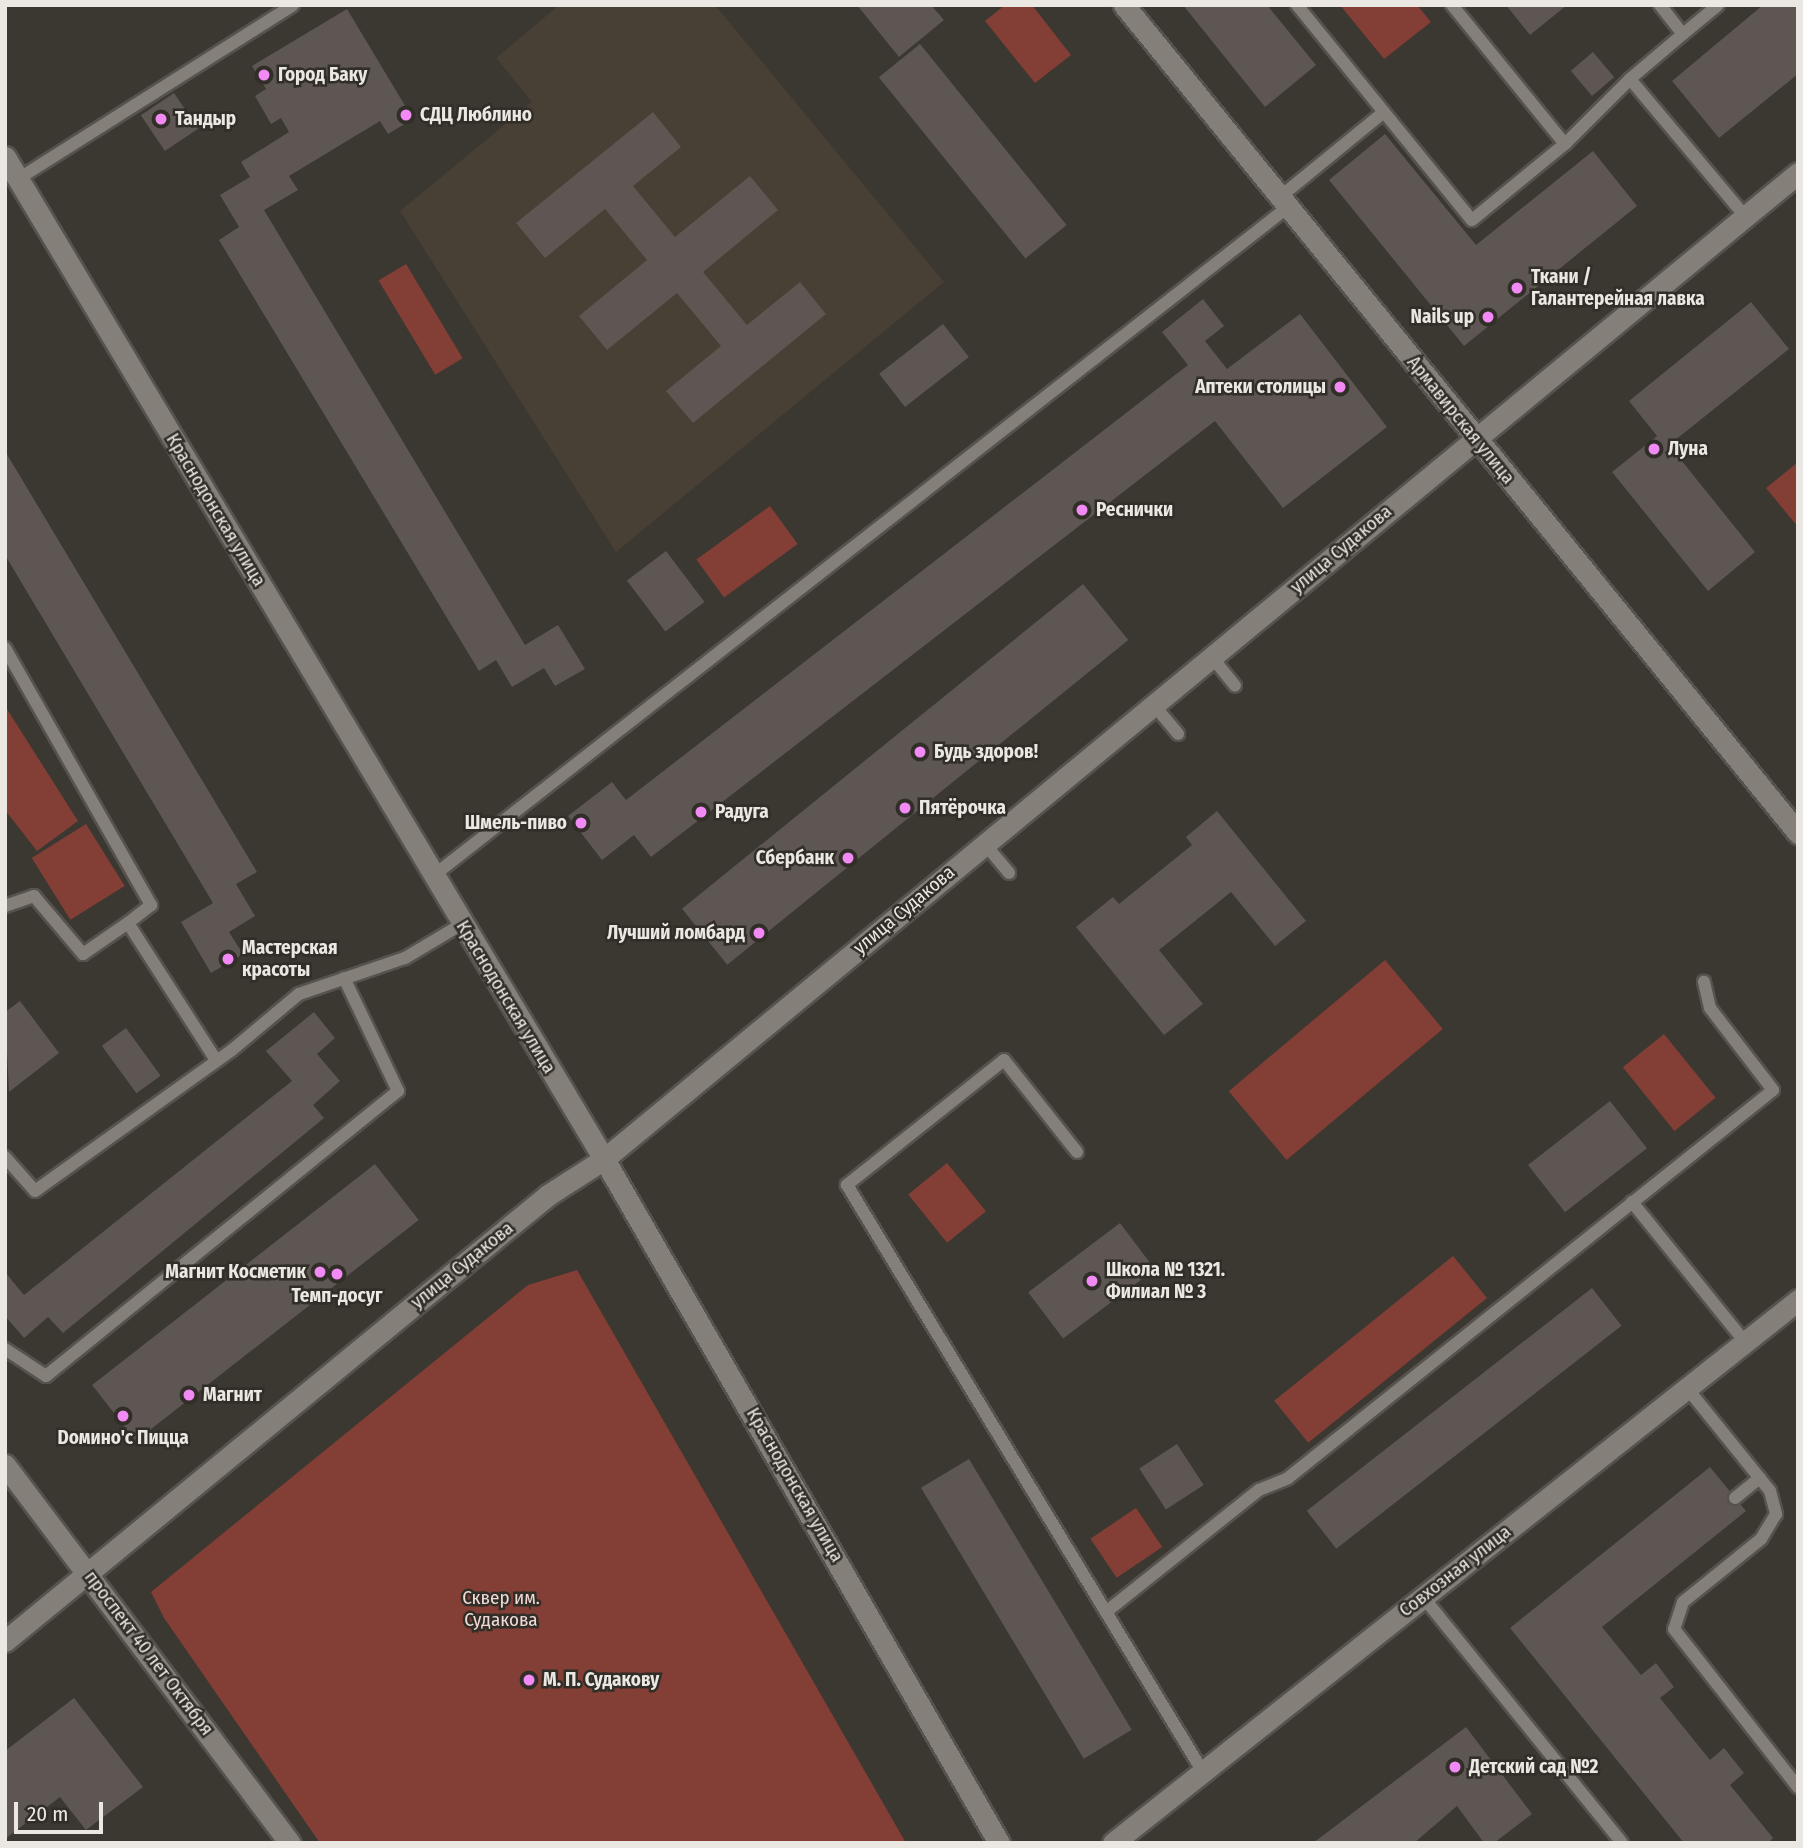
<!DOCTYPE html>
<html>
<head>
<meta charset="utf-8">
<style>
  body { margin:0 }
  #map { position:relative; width:1803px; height:1848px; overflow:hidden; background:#3b3731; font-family:"Fira Sans Condensed",sans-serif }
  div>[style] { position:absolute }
  .built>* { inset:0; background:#483f35 }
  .green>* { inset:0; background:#833f35; transform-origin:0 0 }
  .building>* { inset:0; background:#5d5652; transform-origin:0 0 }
  .roads { filter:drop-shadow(2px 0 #56534e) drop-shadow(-2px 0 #56534e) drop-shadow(0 2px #56534e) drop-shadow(0 -2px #56534e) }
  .lane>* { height:12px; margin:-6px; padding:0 6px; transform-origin:6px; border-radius:6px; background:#857f79 }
  .street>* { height:21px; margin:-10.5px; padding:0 10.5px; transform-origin:10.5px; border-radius:10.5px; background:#857f79 }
  .secondary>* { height:21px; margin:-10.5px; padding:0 10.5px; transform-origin:10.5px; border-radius:10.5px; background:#857f79 }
  .dots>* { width:19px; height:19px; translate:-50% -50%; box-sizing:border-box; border:4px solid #312d27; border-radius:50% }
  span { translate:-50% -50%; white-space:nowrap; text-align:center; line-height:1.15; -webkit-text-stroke:5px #312d27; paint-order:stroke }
  .poi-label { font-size:19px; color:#ebe8e4; font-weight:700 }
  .left { translate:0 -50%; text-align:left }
  .right { translate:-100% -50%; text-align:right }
  .street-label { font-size:19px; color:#ebe8e4 }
  .park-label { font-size:19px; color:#f1dad6 }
  .frame { position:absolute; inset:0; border:7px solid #ebe8e4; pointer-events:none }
  .scale { position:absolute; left:14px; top:1802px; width:89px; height:32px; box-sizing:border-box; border:4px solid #ebe8e4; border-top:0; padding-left:9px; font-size:21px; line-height:24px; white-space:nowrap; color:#ebe8e4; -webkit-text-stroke:5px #312d27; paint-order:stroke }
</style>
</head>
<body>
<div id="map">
  <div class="built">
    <div style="clip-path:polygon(559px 5px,715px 5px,944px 282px,616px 552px,400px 211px,532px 102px,496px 58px)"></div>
  </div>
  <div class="green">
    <div style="clip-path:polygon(1005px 5px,1032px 5px,1071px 55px,1035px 83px,985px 21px)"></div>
    <div style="clip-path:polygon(1340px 5px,1417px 5px,1431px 22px,1384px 59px)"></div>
    <div style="left:406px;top:264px;width:110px;height:32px;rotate:59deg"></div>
    <div style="clip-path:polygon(1797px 463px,1798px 464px,1798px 527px,1766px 488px)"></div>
    <div style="left:770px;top:506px;width:47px;height:91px;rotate:54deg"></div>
    <div style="clip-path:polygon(5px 706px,78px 821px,37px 851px,5px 810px)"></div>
    <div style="left:86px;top:824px;width:73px;height:64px;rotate:58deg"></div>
    <div style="left:1385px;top:960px;width:90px;height:204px;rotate:50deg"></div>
    <div style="left:1664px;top:1034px;width:82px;height:53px;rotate:51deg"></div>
    <div style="left:947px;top:1163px;width:62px;height:50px;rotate:51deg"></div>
    <div style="left:1453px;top:1256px;width:54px;height:230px;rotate:51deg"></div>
    <div style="clip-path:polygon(577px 1270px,906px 1843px,320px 1843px,164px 1618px,151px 1592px,528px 1285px)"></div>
    <div style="left:1136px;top:1508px;width:47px;height:55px;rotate:56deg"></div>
  </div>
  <div class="building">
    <div style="clip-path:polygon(857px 5px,931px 5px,944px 20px,899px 57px)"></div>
    <div style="clip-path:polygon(1183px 5px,1267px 5px,1316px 65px,1265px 107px)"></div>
    <div style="clip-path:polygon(1506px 5px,1567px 5px,1530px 35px)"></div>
    <div style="clip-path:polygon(1763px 5px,1798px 5px,1798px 74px,1719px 138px,1672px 81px)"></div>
    <div style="clip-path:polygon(347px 9px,413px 119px,388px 134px,380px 121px,289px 176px,298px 190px,264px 210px,525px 645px,558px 625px,585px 669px,555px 686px,544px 668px,512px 687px,496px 660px,479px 671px,219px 240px,239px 227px,220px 195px,250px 177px,241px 162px,289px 132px,281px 118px,271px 124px,255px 96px,266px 89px,252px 66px)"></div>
    <div style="left:920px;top:44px;width:233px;height:53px;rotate:51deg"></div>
    <div style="left:1593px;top:52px;width:33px;height:29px;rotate:50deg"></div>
    <div style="left:174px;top:93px;width:43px;height:40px;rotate:56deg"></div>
    <div style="clip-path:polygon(653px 112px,681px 147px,633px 186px,675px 237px,750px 176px,778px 210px,703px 272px,747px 325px,800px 282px,826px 314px,693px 423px,666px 391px,721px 346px,677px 293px,607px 350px,579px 316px,647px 260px,605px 209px,545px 258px,516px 223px)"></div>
    <div style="clip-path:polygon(1385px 134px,1476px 245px,1593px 151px,1637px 206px,1464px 346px,1329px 180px)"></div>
    <div style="clip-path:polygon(1203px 299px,1224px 326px,1205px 341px,1227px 369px,1300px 314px,1387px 427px,1283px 508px,1215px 421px,651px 857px,634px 835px,602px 860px,568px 816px,612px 782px,626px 800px,1188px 365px,1162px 332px)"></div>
    <div style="clip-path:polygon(1751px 302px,1789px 349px,1669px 445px,1755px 552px,1708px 591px,1612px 472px,1657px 436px,1629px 401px)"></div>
    <div style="left:943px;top:324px;width:42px;height:81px;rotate:52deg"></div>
    <div style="clip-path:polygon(5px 451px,257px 872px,236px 884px,255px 916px,229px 932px,243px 954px,211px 973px,181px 922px,213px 903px,5px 555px)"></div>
    <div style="left:666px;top:551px;width:64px;height:49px;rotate:53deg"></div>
    <div style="left:1083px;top:584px;width:72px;height:516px;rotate:51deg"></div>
    <div style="clip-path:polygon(1217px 811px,1306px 921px,1275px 946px,1231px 892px,1159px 950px,1203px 1004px,1164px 1035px,1076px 927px,1113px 897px,1119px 904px,1192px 845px,1186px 837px)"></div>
    <div style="clip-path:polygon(20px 1001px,59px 1053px,9px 1092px,5px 1012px)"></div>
    <div style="clip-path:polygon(314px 1012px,335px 1038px,317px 1054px,340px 1081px,313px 1105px,324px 1118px,63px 1333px,48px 1317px,24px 1338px,5px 1316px,5px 1272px,24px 1295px,292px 1081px,266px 1051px)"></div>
    <div style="left:126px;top:1028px;width:59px;height:30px;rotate:54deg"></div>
    <div style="left:1610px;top:1101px;width:60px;height:104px;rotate:52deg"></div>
    <div style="left:375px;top:1164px;width:71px;height:359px;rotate:52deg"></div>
    <div style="left:1120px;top:1223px;width:58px;height:115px;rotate:53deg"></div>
    <div style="left:1592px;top:1288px;width:48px;height:362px;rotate:52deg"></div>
    <div style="left:1177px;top:1444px;width:49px;height:45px;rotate:57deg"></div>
    <div style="left:969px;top:1459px;width:316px;height:56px;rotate:59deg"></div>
    <div style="clip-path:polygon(1710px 1467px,1746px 1511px,1602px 1627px,1641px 1675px,1656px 1663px,1674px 1687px,1660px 1698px,1710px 1760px,1724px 1748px,1744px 1773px,1730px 1785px,1773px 1838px,1768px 1843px,1684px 1843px,1510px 1628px)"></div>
    <div style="clip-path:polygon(74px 1698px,143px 1787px,86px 1830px,60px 1797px,5px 1839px,5px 1751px)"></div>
    <div style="clip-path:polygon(1466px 1727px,1532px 1814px,1494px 1843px,1484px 1843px,1457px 1806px,1414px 1843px,1313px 1843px)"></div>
  </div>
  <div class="roads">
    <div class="lane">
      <div style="left:1297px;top:5px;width:277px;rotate:50.9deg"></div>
      <div style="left:1472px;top:220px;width:120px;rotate:-39.3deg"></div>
      <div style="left:1565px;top:144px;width:92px;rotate:-45deg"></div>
      <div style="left:1452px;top:5px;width:179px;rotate:50.9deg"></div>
      <div style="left:1660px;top:5px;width:37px;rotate:52deg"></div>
      <div style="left:1683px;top:34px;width:70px;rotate:139.7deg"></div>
      <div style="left:1630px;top:79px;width:179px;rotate:50deg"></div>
      <div style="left:1683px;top:34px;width:45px;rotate:-39.6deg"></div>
      <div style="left:18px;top:179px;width:325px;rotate:-32.3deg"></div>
      <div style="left:1280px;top:197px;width:134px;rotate:-39.3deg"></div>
      <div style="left:5px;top:648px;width:296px;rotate:60.4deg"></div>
      <div style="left:151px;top:905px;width:29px;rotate:142deg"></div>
      <div style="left:1211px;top:656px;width:38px;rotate:51deg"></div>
      <div style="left:1153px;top:704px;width:39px;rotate:50deg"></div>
      <div style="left:984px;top:843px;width:39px;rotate:50deg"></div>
      <div style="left:433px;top:876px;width:1086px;rotate:-38.04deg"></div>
      <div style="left:5px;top:906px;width:31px;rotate:-19deg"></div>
      <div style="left:34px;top:896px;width:76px;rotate:49.8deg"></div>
      <div style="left:83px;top:954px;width:55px;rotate:-34.6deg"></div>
      <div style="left:128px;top:923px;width:163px;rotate:57.3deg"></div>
      <div style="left:1077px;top:1152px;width:117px;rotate:-128.4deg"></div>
      <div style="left:1004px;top:1060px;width:201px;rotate:141.5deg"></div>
      <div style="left:847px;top:1185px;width:687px;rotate:58.76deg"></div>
      <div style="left:5px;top:1157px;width:45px;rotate:48.6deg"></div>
      <div style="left:35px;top:1191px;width:242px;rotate:-35.6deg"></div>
      <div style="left:232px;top:1050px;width:87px;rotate:-39.9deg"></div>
      <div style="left:299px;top:994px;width:112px;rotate:-18.8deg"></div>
      <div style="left:405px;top:958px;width:66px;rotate:-30.8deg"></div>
      <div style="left:1632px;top:1202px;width:180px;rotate:51.1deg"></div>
      <div style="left:5px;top:1349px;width:49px;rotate:33.4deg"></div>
      <div style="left:46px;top:1376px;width:453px;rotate:-39deg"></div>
      <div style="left:398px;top:1091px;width:125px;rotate:-115.5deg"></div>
      <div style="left:1687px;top:1388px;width:132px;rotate:51.1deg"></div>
      <div style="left:1770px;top:1491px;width:24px;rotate:75deg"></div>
      <div style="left:1776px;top:1514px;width:29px;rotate:121deg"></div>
      <div style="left:1761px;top:1539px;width:100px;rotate:141.1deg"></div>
      <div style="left:1683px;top:1602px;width:28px;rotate:108deg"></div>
      <div style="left:1674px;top:1629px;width:201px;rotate:51.9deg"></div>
      <div style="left:1735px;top:1498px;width:32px;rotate:-39deg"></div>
      <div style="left:1423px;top:1597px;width:316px;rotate:51deg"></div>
      <div style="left:1106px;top:1612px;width:196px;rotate:-38.6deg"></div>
      <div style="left:1259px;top:1490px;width:31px;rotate:-22deg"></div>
      <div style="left:1288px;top:1478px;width:621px;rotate:-38.66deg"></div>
      <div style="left:1773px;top:1090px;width:103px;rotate:-127.5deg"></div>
      <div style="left:1710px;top:1008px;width:27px;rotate:-103deg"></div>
    </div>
    <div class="street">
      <div style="left:1124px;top:5px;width:1068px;rotate:50.85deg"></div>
      <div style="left:5px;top:1641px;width:703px;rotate:-39.4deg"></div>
      <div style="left:548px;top:1195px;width:67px;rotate:-32.7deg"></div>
      <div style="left:604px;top:1159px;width:1548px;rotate:-39.55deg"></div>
    </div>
    <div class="secondary">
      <div style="left:5px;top:157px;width:1167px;rotate:59.13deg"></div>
      <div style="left:604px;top:1159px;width:790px;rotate:59.99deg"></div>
      <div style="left:5px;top:1465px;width:473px;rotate:53deg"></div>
      <div style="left:1113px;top:1843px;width:874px;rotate:-38.4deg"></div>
    </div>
  </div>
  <div class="dots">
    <div style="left:264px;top:75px;background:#f18af4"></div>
    <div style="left:406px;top:115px;background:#f18af4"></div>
    <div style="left:161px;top:119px;background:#f18af4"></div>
    <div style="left:1517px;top:288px;background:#f18af4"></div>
    <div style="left:1488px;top:317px;background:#f18af4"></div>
    <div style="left:1340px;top:387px;background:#f18af4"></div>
    <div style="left:1654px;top:449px;background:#f18af4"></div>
    <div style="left:1082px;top:510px;background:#f18af4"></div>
    <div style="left:920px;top:752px;background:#f18af4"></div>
    <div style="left:905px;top:808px;background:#f18af4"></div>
    <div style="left:701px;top:812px;background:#f18af4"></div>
    <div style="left:581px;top:823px;background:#f18af4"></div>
    <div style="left:848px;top:858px;background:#f18af4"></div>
    <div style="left:759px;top:933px;background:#f18af4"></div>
    <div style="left:228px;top:959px;background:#f18af4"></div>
    <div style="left:320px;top:1272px;background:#f18af4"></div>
    <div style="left:337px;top:1274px;background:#f18af4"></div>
    <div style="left:1092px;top:1281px;background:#f18af4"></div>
    <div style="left:189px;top:1395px;background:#f18af4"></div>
    <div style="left:123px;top:1416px;background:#f18af4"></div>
    <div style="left:529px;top:1680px;background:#f18af4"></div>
    <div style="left:1455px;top:1767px;background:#f18af4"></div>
  </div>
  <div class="poi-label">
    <span class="left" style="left:278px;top:75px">Город Баку</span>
    <span class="left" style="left:420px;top:115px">СДЦ Люблино</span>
    <span class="left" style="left:175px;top:119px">Тандыр</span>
    <span class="left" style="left:1531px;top:288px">Ткани /<br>Галантерейная лавка</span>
    <span class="right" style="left:1474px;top:317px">Nails up</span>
    <span class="right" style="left:1326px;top:387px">Аптеки столицы</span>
    <span class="left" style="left:1668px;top:449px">Луна</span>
    <span class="left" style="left:1096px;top:510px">Реснички</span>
    <span class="left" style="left:934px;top:752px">Будь здоров!</span>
    <span class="left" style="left:919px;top:808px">Пятёрочка</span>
    <span class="left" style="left:715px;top:812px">Радуга</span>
    <span class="right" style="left:567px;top:823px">Шмель-пиво</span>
    <span class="right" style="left:834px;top:858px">Сбербанк</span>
    <span class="right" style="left:745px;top:933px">Лучший ломбард</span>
    <span class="left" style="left:242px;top:959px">Мастерская<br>красоты</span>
    <span class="left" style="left:1106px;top:1281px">Школа № 1321.<br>Филиал № 3</span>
    <span class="right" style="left:306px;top:1272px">Магнит Косметик</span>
    <span style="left:337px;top:1296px">Темп-досуг</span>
    <span class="left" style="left:203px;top:1395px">Магнит</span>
    <span style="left:123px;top:1438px">Dомино'с Пицца</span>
    <span class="left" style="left:543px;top:1680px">М. П. Судакову</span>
    <span class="left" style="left:1469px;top:1767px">Детский сад №2</span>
  </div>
  <div class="street-label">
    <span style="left:1461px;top:420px;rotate:51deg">Армавирская улица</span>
    <span style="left:216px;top:510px;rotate:59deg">Краснодонская улица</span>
    <span style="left:1341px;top:549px;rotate:-40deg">улица Судакова</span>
    <span style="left:904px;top:910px;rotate:-40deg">улица Судакова</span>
    <span style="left:506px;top:997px;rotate:59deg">Краснодонская улица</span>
    <span style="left:462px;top:1265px;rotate:-39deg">улица Судакова</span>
    <span style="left:795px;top:1485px;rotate:60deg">Краснодонская улица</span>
    <span style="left:1455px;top:1571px;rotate:-38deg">Совхозная улица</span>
    <span style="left:149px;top:1653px;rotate:53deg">проспект 40 лет Октября</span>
  </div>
  <div class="park-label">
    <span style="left:501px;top:1609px">Сквер им.<br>Судакова</span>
  </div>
  <div class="frame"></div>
  <div class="scale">20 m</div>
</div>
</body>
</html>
